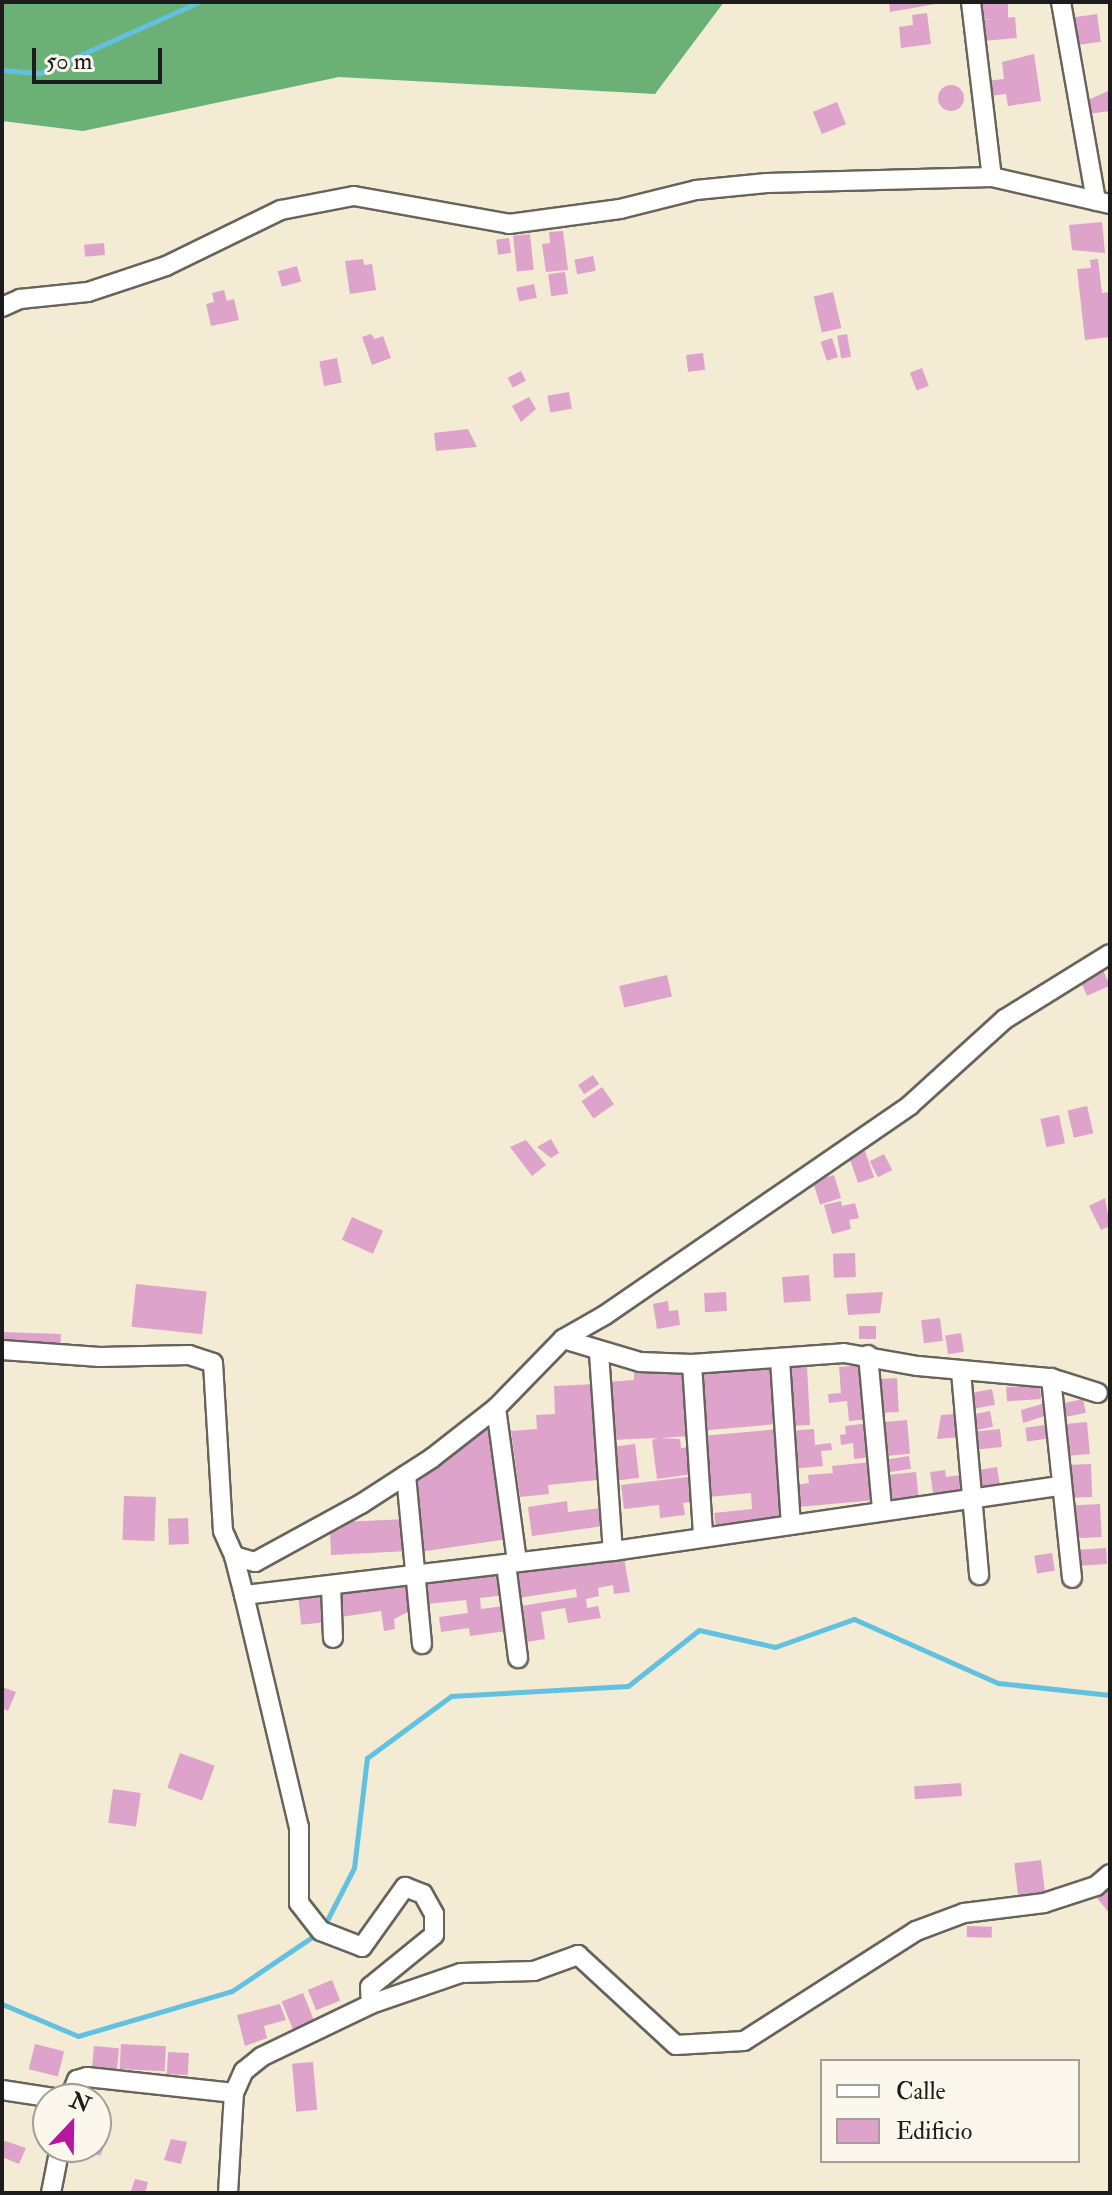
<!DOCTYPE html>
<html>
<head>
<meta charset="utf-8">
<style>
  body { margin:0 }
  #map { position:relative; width:1112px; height:2195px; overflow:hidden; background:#f3ebd4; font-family:"IM FELL Double Pica",serif }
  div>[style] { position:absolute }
  .forest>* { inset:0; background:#6bb176 }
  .stream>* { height:5px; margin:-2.5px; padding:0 2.5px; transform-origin:2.5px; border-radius:2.5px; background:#62c0e0 }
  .building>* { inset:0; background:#dea3cb; transform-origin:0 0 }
  .round { border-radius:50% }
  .roads { filter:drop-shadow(2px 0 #67645c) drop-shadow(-2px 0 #67645c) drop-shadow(0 2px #67645c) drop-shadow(0 -2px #67645c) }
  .street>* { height:18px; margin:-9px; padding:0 9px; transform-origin:9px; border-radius:9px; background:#fff }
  span { translate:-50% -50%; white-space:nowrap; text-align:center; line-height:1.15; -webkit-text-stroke:6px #fbf7ec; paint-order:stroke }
  .frame { position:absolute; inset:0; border:4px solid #1c1c1c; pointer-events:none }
  .legend { position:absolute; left:820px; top:2059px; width:260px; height:104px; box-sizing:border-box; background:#fbf7ec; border:2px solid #a29f99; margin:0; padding:10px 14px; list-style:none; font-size:24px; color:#1c1c1c }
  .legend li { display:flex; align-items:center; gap:16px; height:40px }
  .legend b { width:40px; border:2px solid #a29f99 }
  .north { position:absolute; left:32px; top:2083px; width:80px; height:80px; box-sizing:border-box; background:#fbf7ec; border:2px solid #a29f99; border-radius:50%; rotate:22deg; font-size:22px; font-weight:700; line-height:32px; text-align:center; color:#1c1c1c }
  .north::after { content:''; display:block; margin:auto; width:28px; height:36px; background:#b5179e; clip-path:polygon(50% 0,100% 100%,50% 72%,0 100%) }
  .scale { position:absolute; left:32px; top:48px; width:130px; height:36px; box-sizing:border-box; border:4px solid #1c1c1c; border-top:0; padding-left:10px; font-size:24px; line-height:28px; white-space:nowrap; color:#1c1c1c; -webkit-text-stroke:6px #fbf7ec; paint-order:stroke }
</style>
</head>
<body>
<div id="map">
  <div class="forest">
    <div style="clip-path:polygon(2px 2px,724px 2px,655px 94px,339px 77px,83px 131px,2px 121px)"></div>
  </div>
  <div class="stream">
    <div style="left:2px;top:70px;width:38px;rotate:5deg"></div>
    <div style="left:40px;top:73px;width:174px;rotate:-24.1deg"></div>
    <div style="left:324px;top:1926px;width:65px;rotate:-62.7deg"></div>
    <div style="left:354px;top:1868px;width:111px;rotate:-83.3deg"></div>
    <div style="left:367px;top:1758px;width:104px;rotate:-36.4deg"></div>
    <div style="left:451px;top:1696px;width:177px;rotate:-3.2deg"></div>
    <div style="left:628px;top:1686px;width:90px;rotate:-38.3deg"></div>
    <div style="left:699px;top:1630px;width:78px;rotate:12.6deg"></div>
    <div style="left:775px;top:1647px;width:84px;rotate:-19.5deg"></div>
    <div style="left:854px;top:1619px;width:158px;rotate:24deg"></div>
    <div style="left:998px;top:1683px;width:113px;rotate:6.1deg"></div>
    <div style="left:2px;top:2004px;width:82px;rotate:22.8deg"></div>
    <div style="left:78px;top:2036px;width:160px;rotate:-16.3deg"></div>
    <div style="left:232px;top:1991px;width:104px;rotate:-34deg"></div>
  </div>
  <div class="building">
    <div style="clip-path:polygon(889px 2px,947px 2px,890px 12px)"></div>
    <div style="left:980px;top:2px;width:28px;height:17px"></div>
    <div style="clip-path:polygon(927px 13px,931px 44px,901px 48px,899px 27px,913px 25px,912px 15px)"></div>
    <div style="left:1097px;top:14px;width:28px;height:27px;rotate:82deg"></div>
    <div style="left:1015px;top:17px;width:21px;height:37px;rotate:85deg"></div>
    <div style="clip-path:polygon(1034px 54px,1041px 101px,1008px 106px,1006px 94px,989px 96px,985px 81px,1004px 79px,1002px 62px)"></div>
    <div class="round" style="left:938px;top:85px;width:26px;height:26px"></div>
    <div style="clip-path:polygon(1110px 90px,1110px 111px,1088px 114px,1086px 101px)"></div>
    <div style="left:837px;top:102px;width:24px;height:26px;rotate:68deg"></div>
    <div style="clip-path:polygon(1102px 222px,1105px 253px,1072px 250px,1069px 225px)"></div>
    <div style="clip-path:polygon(563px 231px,568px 270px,546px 272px,542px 244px,550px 243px,549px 232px)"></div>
    <div style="left:530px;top:234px;width:36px;height:17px;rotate:84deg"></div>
    <div style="left:509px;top:238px;width:15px;height:13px;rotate:82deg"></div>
    <div style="left:104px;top:243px;width:12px;height:20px;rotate:85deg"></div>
    <div style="left:593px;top:256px;width:15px;height:19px;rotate:79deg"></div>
    <div style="clip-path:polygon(363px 259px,364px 265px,372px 264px,376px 290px,350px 294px,345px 261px)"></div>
    <div style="clip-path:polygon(1098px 259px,1102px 293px,1110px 292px,1110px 337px,1085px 340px,1077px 269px,1091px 268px,1090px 260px)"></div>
    <div style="left:297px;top:266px;width:16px;height:20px;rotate:75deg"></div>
    <div style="left:565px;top:272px;width:22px;height:17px;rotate:82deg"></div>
    <div style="left:534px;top:284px;width:14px;height:18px;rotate:78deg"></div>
    <div style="clip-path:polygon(224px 290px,227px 301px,234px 299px,239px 320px,211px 326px,206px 304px,214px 302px,212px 293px)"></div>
    <div style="left:833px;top:292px;width:37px;height:20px;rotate:77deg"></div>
    <div style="clip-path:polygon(371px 334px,375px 339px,383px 336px,391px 358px,372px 365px,362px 337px)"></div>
    <div style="left:847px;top:334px;width:23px;height:10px;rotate:80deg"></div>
    <div style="left:832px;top:338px;width:20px;height:12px;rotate:72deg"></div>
    <div style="left:703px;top:353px;width:17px;height:17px;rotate:83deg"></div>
    <div style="left:337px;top:358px;width:25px;height:18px;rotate:79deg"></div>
    <div style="left:922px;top:368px;width:19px;height:13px;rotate:69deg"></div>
    <div style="left:521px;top:371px;width:11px;height:15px;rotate:63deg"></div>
    <div style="left:569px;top:392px;width:17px;height:22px;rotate:80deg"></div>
    <div style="clip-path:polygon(529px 397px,536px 409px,521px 422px,512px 406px)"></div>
    <div style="clip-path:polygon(468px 429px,477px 447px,436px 451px,434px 433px)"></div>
    <div style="left:1099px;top:961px;width:27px;height:25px;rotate:66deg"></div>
    <div style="left:667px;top:975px;width:22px;height:49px;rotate:77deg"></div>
    <div style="left:593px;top:1075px;width:11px;height:18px;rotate:56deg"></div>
    <div style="left:602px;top:1087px;width:21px;height:25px;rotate:55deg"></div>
    <div style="left:1087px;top:1106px;width:28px;height:20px;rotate:77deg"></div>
    <div style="left:1059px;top:1115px;width:29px;height:19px;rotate:78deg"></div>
    <div style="clip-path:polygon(551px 1139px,559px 1153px,551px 1158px,537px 1147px)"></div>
    <div style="clip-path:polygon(526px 1140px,546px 1165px,532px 1176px,510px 1147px)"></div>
    <div style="left:865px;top:1151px;width:28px;height:17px;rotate:71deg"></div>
    <div style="left:884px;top:1154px;width:18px;height:16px;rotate:63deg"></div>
    <div style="left:834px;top:1175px;width:24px;height:22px;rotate:73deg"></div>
    <div style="clip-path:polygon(1105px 1198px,1110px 1226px,1101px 1230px,1089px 1206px)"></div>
    <div style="clip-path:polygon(841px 1201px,842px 1206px,855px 1203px,859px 1218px,849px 1220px,851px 1229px,832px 1234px,824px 1205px)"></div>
    <div style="left:352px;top:1217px;width:34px;height:25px;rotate:24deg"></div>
    <div style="left:855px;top:1253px;width:24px;height:22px;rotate:88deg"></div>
    <div style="left:809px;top:1275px;width:26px;height:27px;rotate:86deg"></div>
    <div style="left:136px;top:1284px;width:71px;height:43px;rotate:6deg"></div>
    <div style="left:726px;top:1292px;width:19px;height:22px;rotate:87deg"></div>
    <div style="clip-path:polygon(883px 1292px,880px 1313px,848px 1315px,846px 1294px)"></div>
    <div style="clip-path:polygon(668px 1301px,669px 1311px,678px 1310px,680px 1325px,657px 1329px,653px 1304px)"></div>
    <div style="left:940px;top:1318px;width:23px;height:19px;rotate:83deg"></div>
    <div style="left:876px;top:1326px;width:13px;height:17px;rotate:90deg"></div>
    <div style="left:2px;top:1332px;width:59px;height:12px;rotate:2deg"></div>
    <div style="left:961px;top:1333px;width:19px;height:16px;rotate:81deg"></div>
    <div style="left:775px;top:1365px;width:59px;height:80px;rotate:85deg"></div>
    <div style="clip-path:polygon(865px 1365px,870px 1419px,849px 1421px,847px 1401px,829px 1403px,828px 1394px,841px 1393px,839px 1367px)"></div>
    <div style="left:807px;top:1366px;width:59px;height:22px;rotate:87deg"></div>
    <div style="clip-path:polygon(686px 1370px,689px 1436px,660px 1438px,680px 1439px,681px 1448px,689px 1447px,693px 1474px,657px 1479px,652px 1440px,658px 1438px,611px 1440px,608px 1382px,634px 1380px,634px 1373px)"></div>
    <div style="left:897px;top:1378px;width:34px;height:22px;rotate:87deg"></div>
    <div style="clip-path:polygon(596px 1384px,607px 1479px,548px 1485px,549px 1494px,520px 1497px,511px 1431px,537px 1429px,536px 1415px,555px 1414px,554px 1386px)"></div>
    <div style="left:1040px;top:1385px;width:14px;height:34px;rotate:86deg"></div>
    <div style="left:992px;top:1389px;width:16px;height:28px;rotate:79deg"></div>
    <div style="left:1083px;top:1399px;width:14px;height:26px;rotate:78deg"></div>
    <div style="clip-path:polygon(1049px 1402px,1051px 1414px,1023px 1423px,1021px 1410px)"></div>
    <div style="left:990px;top:1411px;width:16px;height:22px;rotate:79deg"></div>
    <div style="clip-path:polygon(959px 1414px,961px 1437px,937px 1439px,941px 1415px)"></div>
    <div style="left:907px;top:1420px;width:34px;height:30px;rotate:85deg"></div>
    <div style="left:1087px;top:1422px;width:32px;height:28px;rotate:85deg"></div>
    <div style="clip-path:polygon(870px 1423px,873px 1457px,854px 1459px,853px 1443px,841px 1445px,840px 1435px,846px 1434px,845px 1426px)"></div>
    <div style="left:1052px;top:1424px;width:14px;height:27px;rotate:82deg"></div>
    <div style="clip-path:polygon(496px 1425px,508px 1539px,419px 1552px,414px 1470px,472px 1431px)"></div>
    <div style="clip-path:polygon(780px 1429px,789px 1520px,716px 1527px,714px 1513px,752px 1509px,751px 1493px,708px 1497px,702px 1436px)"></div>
    <div style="clip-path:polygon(814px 1429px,815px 1445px,831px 1443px,832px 1450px,821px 1451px,823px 1466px,791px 1469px,787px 1431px)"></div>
    <div style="left:1000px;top:1429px;width:18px;height:32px;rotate:84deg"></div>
    <div style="left:635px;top:1444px;width:34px;height:28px;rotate:83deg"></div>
    <div style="left:909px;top:1456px;width:13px;height:27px;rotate:81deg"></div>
    <div style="clip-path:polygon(872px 1462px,876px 1500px,798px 1507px,795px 1485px,809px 1483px,808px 1475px,833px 1473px,832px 1466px)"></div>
    <div style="left:1091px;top:1464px;width:33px;height:26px;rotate:88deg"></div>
    <div style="left:997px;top:1467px;width:19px;height:22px;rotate:81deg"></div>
    <div style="clip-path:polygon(945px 1470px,946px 1477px,960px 1475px,962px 1490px,933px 1493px,930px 1472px)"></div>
    <div style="left:916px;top:1472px;width:27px;height:33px;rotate:84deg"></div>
    <div style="clip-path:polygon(696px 1476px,699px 1501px,683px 1503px,685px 1515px,660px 1518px,659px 1505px,624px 1509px,621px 1485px)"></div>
    <div style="left:124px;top:1496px;width:32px;height:44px;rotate:2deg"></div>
    <div style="clip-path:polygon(567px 1501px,568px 1512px,602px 1508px,604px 1526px,532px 1536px,528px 1507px)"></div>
    <div style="left:1100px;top:1504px;width:33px;height:35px;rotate:87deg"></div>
    <div style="left:188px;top:1518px;width:26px;height:20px;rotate:88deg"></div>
    <div style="clip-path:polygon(408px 1519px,409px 1551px,331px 1555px,330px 1531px,340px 1530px,340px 1522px)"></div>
    <div style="clip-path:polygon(621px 1541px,630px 1592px,614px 1594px,613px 1585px,598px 1588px,599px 1596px,586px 1599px,587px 1608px,598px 1606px,601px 1618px,568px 1623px,565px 1608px,541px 1612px,545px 1639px,521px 1643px,515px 1607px,577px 1597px,576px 1589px,518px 1598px,512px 1558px)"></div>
    <div style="left:1106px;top:1548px;width:16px;height:34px;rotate:86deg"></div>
    <div style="left:1052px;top:1553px;width:18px;height:18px;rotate:81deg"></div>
    <div style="clip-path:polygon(500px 1566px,504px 1595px,480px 1598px,481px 1609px,503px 1606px,507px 1631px,470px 1636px,469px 1628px,441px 1632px,439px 1617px,468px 1613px,466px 1600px,427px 1604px,423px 1575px)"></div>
    <div style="clip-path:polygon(409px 1576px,414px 1609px,394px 1619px,395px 1629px,384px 1631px,381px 1611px,341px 1617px,336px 1585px)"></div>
    <div style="left:325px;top:1583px;width:39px;height:28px;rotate:84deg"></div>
    <div style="clip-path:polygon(2px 1687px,16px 1692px,8px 1711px,2px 1708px)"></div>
    <div style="left:180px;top:1753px;width:37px;height:37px;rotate:20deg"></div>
    <div style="left:961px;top:1783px;width:13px;height:47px;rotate:86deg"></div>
    <div style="left:113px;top:1789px;width:28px;height:34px;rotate:8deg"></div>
    <div style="left:1041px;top:1860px;width:32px;height:27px;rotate:83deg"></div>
    <div style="clip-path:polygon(1110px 1888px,1110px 1914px,1097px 1898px)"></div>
    <div style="left:967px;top:1926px;width:25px;height:11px;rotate:2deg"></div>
    <div style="left:332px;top:1980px;width:22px;height:26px;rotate:68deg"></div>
    <div style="left:303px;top:1993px;width:32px;height:23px;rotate:68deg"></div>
    <div style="clip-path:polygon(280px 2004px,286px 2020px,264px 2026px,267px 2038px,245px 2046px,237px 2015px)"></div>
    <div style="left:35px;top:2044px;width:30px;height:26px;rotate:14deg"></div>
    <div style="left:121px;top:2044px;width:45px;height:25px;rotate:3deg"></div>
    <div style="left:94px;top:2046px;width:25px;height:22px;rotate:5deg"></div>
    <div style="left:168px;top:2052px;width:21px;height:22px;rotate:3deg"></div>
    <div style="left:313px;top:2062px;width:48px;height:21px;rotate:85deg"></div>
    <div style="clip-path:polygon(96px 2135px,108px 2139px,100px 2156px,85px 2150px,96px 2147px)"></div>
    <div style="clip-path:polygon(171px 2139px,187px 2142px,181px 2164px,164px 2160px)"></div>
    <div style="clip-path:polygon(2px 2140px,26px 2148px,19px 2164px,2px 2157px)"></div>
    <div style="clip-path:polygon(135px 2179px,148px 2182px,145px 2193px,131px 2191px)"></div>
  </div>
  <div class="roads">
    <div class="street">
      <div style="left:971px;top:2px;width:176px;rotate:83.2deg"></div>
      <div style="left:1061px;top:2px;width:202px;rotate:80deg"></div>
      <div style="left:2px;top:307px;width:20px;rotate:-24deg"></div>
      <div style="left:20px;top:299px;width:68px;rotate:-5.9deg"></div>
      <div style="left:88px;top:292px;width:82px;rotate:-18.4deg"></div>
      <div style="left:166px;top:266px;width:128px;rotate:-26deg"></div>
      <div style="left:281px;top:210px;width:74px;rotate:-10.9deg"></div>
      <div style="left:354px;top:196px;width:158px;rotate:10.2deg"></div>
      <div style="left:509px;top:224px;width:112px;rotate:-7.7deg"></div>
      <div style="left:620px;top:209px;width:78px;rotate:-14deg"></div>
      <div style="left:696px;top:190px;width:71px;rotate:-5.6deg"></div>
      <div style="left:767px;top:183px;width:225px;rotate:-1.5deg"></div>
      <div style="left:992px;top:177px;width:121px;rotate:12.9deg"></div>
      <div style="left:563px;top:1339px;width:80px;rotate:16.6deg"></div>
      <div style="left:640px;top:1362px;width:52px;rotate:2.2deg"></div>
      <div style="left:692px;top:1364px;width:152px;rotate:-4.1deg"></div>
      <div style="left:844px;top:1353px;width:75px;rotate:10deg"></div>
      <div style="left:918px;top:1366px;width:134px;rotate:5.2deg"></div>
      <div style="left:1051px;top:1378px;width:49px;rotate:17.7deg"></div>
      <div style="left:2px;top:1350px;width:98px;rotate:4.1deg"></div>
      <div style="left:100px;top:1357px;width:89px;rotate:-1.3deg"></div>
      <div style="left:189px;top:1355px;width:25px;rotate:18deg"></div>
      <div style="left:213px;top:1363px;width:168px;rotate:86.6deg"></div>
      <div style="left:223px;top:1531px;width:27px;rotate:66deg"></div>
      <div style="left:234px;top:1556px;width:22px;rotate:16deg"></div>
      <div style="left:255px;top:1562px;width:121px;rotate:-28.7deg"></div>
      <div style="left:361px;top:1504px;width:85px;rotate:-32.9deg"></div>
      <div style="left:432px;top:1458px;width:81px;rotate:-38deg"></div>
      <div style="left:496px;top:1408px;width:96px;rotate:-45.8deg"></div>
      <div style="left:563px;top:1339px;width:48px;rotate:-29.7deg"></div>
      <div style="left:605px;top:1315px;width:370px;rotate:-34.5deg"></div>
      <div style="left:910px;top:1105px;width:128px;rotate:-42.2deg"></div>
      <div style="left:1005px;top:1019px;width:123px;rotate:-31.8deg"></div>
      <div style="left:599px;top:1353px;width:198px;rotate:86deg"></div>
      <div style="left:868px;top:1355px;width:156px;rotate:84.8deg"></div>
      <div style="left:780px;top:1360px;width:164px;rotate:86.2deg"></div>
      <div style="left:692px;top:1364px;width:170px;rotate:86.3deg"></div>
      <div style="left:961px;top:1372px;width:204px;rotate:84.9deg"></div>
      <div style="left:1051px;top:1378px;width:201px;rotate:84deg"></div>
      <div style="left:496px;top:1408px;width:155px;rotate:82.2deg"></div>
      <div style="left:406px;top:1475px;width:170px;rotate:84.6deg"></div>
      <div style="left:234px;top:1556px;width:40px;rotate:75.6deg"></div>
      <div style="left:244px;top:1595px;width:372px;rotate:-6.8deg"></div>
      <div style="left:613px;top:1551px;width:451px;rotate:-8.3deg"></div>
      <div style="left:506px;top:1564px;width:95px;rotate:82.7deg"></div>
      <div style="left:331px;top:1586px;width:52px;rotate:87.8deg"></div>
      <div style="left:244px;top:1595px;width:238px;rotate:76.7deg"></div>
      <div style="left:299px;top:1827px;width:76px;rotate:90deg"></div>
      <div style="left:299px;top:1903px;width:36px;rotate:52deg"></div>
      <div style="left:321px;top:1931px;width:44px;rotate:21.3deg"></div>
      <div style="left:362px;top:1947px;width:74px;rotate:-54.4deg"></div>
      <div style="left:405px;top:1887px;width:19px;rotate:21deg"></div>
      <div style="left:423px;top:1894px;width:23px;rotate:61deg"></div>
      <div style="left:434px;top:1914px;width:21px;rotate:90deg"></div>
      <div style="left:434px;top:1935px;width:82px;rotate:140.9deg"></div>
      <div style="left:370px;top:1987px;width:17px;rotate:87deg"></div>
      <div style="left:2px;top:2090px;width:60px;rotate:8.7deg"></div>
      <div style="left:69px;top:2099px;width:21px;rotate:-67deg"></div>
      <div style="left:77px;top:2080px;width:10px;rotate:-17deg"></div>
      <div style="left:87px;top:2077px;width:148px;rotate:6.2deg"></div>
      <div style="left:51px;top:2193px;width:47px;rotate:-78.9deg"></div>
      <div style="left:228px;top:2193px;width:100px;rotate:-86.6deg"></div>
      <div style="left:234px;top:2093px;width:24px;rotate:-66deg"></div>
      <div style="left:244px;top:2071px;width:22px;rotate:-39deg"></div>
      <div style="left:261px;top:2057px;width:122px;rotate:-25.7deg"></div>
      <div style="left:371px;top:2004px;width:95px;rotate:-19deg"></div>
      <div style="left:461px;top:1973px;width:73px;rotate:-1.6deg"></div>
      <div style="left:534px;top:1971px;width:47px;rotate:-20deg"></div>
      <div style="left:578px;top:1955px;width:133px;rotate:42.6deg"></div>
      <div style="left:676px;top:2045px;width:68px;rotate:-3.4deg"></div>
      <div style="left:744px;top:2041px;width:204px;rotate:-32.6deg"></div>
      <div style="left:916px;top:1931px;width:51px;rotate:-20.6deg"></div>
      <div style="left:964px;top:1913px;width:81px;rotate:-7.1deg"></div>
      <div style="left:1044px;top:1903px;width:55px;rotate:-18.1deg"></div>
      <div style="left:1096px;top:1886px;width:18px;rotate:-41deg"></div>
    </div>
  </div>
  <div class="frame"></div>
  <ul class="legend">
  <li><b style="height:10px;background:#fff"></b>Calle</li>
  <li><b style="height:22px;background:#dea3cb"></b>Edificio</li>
  </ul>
  <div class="north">N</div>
  <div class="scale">50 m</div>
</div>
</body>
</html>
